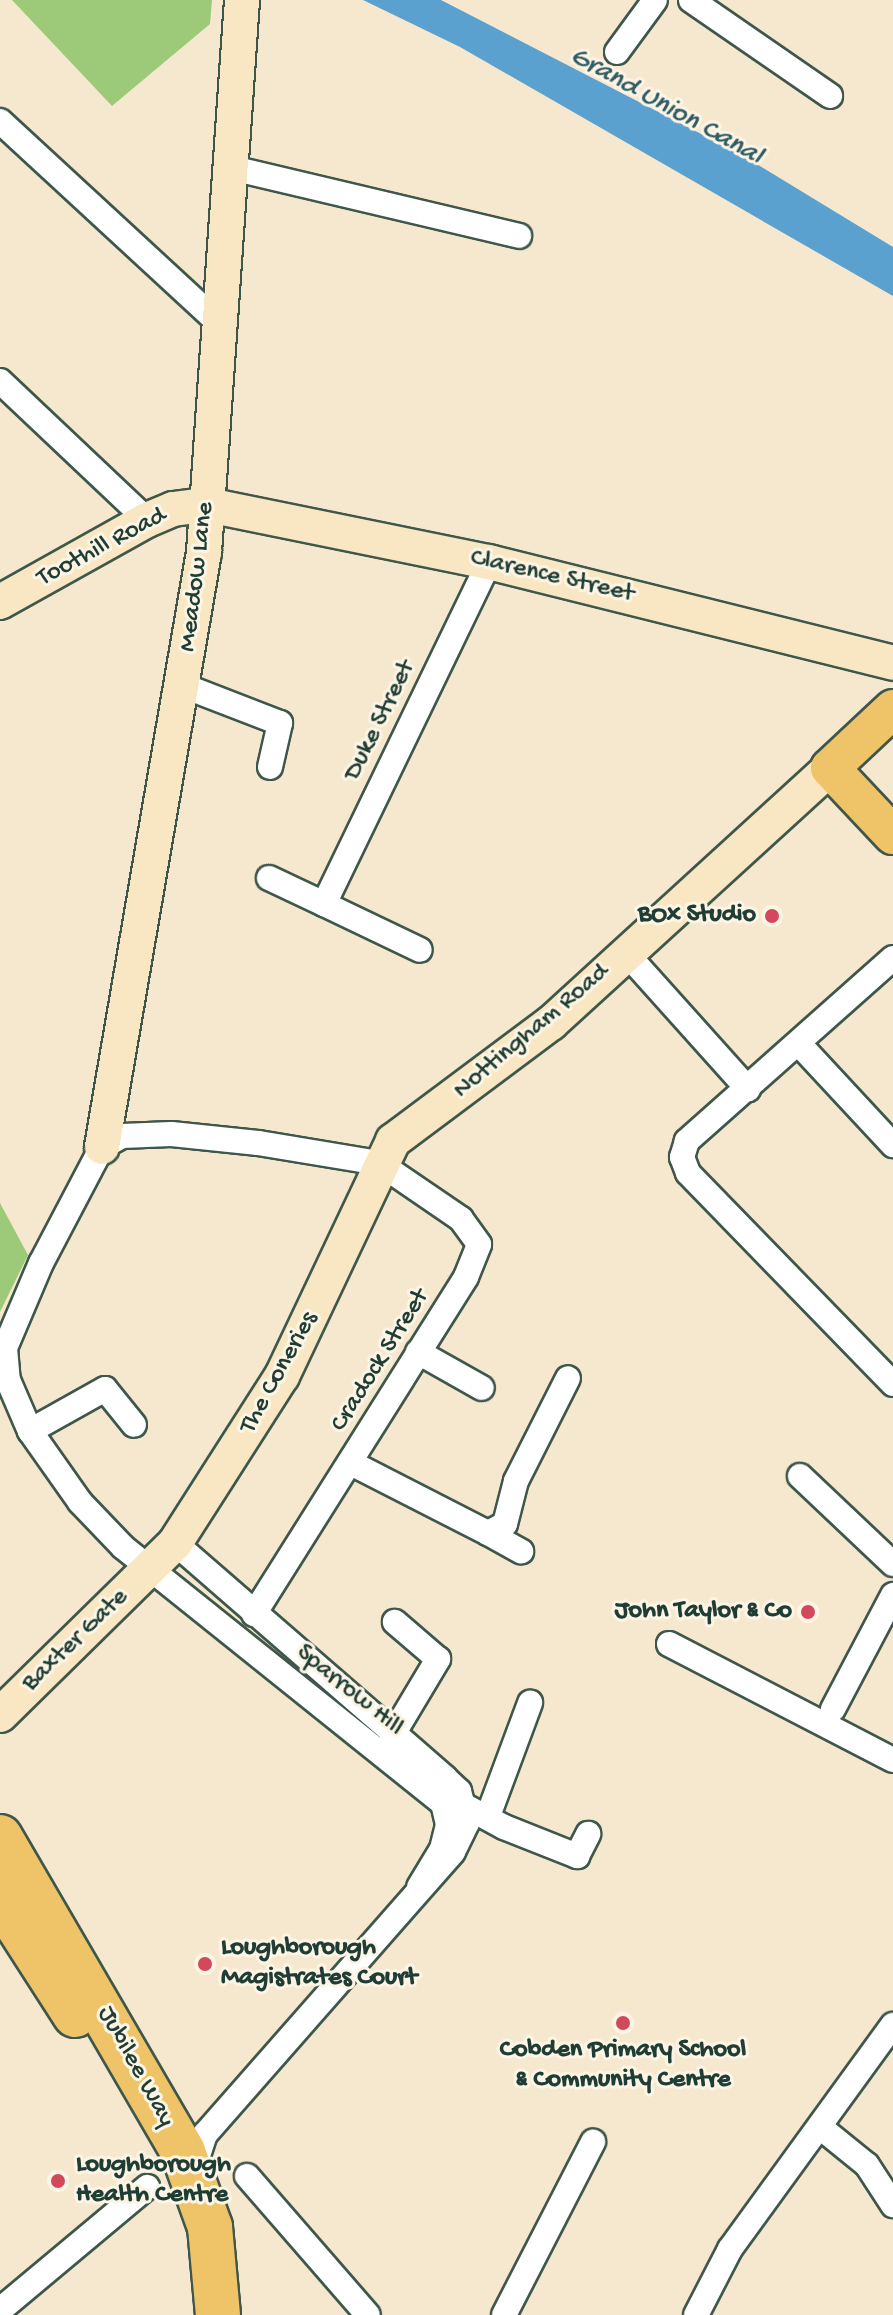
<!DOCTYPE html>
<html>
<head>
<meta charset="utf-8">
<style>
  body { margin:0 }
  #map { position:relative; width:893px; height:2315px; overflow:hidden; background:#f6e8cf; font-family:"Gochi Hand",sans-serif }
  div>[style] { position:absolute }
  .green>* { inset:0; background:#9dca78 }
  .water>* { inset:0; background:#5ba1d0 }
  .roads { filter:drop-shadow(2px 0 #3f574b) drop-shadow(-2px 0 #3f574b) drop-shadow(0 2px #3f574b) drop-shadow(0 -2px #3f574b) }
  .street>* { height:24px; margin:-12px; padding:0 12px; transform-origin:12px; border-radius:12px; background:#fff }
  .secondary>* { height:34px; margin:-17px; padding:0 17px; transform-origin:17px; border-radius:17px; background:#f9e7c3 }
  .primary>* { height:38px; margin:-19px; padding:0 19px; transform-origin:19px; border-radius:19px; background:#efc469 }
  .highway>* { height:44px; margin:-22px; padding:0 22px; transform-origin:22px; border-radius:22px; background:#efc469 }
  .dots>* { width:22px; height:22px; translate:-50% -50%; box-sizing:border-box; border:4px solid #fcf5e5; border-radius:50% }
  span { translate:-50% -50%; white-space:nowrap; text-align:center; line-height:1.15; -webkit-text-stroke:6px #fcf5e5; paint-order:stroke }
  .street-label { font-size:26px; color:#1f3d34 }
  .poi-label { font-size:26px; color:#1f3d34; font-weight:700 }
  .right { translate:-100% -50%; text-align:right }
  .left { translate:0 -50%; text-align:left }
  .water-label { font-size:28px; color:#315b63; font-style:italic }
</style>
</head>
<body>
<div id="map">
  <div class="green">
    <div style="clip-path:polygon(12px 0,212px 0,210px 24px,112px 106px)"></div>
    <div style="clip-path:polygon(0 1203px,28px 1255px,0 1312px)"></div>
  </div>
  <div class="water">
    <div style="clip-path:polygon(363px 0,441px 0,742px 155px,893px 247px,893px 296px,460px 47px)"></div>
  </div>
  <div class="roads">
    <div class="street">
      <div style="left:691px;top:0;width:169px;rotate:34.6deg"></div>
      <div style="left:617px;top:52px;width:64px;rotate:-53.8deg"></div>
      <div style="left:0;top:121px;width:299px;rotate:42.7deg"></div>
      <div style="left:232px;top:168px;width:295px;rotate:13.3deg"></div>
      <div style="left:0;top:381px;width:202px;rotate:43.4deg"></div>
      <div style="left:184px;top:686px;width:103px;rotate:21.1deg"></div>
      <div style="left:280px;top:723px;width:45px;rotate:102.8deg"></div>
      <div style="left:269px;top:878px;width:61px;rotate:25.3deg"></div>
      <div style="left:324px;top:904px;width:380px;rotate:-64.2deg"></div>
      <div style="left:324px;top:904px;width:106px;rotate:25.6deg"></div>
      <div style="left:626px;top:953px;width:183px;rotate:48.1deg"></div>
      <div style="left:893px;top:958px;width:276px;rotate:138.4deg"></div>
      <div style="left:687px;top:1141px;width:17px;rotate:107deg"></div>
      <div style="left:682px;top:1157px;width:17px;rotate:69deg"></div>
      <div style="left:688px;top:1173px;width:294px;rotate:45.8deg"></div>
      <div style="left:800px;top:1045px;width:137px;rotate:47.1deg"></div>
      <div style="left:418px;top:1352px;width:73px;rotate:29.4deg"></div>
      <div style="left:30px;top:1431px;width:86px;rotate:-29.2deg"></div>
      <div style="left:105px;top:1389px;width:46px;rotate:51.1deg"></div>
      <div style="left:351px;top:1463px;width:154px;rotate:27.1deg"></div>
      <div style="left:488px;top:1533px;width:19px;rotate:-28deg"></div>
      <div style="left:505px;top:1524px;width:44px;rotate:-75.7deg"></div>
      <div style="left:516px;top:1481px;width:115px;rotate:-63.2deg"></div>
      <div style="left:800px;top:1476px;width:128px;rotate:43.4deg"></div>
      <div style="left:488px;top:1533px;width:38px;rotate:29deg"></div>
      <div style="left:175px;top:1543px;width:358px;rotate:41deg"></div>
      <div style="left:445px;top:1778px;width:19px;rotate:43deg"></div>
      <div style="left:459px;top:1791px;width:33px;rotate:76deg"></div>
      <div style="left:467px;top:1823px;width:32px;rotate:116deg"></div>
      <div style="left:453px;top:1852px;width:376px;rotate:131.3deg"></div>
      <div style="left:205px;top:2134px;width:38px;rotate:108deg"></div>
      <div style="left:254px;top:1614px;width:398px;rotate:-57.8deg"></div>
      <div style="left:466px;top:1277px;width:35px;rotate:-68deg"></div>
      <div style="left:479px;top:1244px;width:31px;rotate:-126deg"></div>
      <div style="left:461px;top:1219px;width:99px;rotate:-145.7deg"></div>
      <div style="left:379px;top:1163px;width:123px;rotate:-170.6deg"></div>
      <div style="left:258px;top:1143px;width:87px;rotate:-174.1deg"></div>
      <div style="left:171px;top:1134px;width:49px;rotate:177.7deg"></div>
      <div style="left:122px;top:1136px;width:23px;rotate:151deg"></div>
      <div style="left:102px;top:1147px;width:131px;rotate:117.7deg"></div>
      <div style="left:41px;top:1263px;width:92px;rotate:113deg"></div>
      <div style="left:5px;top:1348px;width:32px;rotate:85deg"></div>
      <div style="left:8px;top:1380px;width:56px;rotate:66.7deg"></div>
      <div style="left:30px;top:1431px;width:87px;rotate:54.8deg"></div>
      <div style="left:80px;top:1502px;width:62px;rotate:46.3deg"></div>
      <div style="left:123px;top:1547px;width:410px;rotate:38.7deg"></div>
      <div style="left:443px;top:1803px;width:23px;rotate:77deg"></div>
      <div style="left:448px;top:1825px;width:25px;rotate:104deg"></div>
      <div style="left:442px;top:1849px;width:44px;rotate:121.2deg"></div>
      <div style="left:669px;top:1644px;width:252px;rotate:27.4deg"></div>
      <div style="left:833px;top:1709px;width:129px;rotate:-62.2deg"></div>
      <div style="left:392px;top:1736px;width:90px;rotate:-59.1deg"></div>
      <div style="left:438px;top:1659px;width:57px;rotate:-139.3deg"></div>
      <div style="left:465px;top:1806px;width:44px;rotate:28.3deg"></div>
      <div style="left:504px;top:1827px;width:79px;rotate:21.7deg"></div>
      <div style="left:577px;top:1856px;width:25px;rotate:-63deg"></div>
      <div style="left:488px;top:1816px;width:121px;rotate:-69.6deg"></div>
      <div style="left:820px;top:2127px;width:60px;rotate:39deg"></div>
      <div style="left:867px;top:2165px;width:48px;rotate:57deg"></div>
      <div style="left:247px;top:2176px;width:184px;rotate:49deg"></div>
      <div style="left:0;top:2310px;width:192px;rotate:-39.9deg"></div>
      <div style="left:504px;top:2315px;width:195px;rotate:-62.8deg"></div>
      <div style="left:696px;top:2315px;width:74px;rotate:-62.7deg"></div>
      <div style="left:730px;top:2249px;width:277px;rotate:-54deg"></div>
    </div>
    <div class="secondary">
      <div style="left:0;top:602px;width:168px;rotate:-29.2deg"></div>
      <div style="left:147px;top:520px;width:28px;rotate:-23deg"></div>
      <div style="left:173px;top:509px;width:35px;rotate:-7deg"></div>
      <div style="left:208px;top:505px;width:287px;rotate:11.5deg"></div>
      <div style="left:489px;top:562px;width:416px;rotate:14deg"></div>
      <div style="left:102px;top:1147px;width:604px;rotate:-80.27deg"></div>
      <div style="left:204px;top:552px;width:553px;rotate:-86.06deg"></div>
      <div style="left:0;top:1715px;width:245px;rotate:-44.5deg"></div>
      <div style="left:175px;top:1543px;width:198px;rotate:-57.4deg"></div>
      <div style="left:282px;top:1376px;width:260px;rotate:-64.7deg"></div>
      <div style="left:393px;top:1141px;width:197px;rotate:-36.8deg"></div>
      <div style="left:551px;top:1023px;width:378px;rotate:-42.4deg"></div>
    </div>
    <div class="primary">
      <div style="left:893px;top:709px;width:86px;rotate:136.9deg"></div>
      <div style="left:830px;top:768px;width:92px;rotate:46.8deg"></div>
    </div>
    <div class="highway">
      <div style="left:0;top:1837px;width:364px;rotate:59.8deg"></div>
      <div style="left:183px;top:2152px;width:80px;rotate:70.2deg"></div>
      <div style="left:210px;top:2227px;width:88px;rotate:84.8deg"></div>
      <div style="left:0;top:1898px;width:139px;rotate:57.3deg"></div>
    </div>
  </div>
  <div class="dots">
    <div style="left:772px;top:916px;background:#d1495b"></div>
    <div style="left:808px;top:1612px;background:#d1495b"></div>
    <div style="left:205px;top:1964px;background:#d1495b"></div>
    <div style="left:623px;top:2023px;background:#d1495b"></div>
    <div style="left:58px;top:2181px;background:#d1495b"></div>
  </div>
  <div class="street-label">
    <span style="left:102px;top:548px;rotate:-28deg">Toothill Road</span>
    <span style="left:198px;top:577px;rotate:-83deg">Meadow Lane</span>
    <span style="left:552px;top:577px;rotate:13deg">Clarence Street</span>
    <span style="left:381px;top:721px;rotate:-64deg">Duke Street</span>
    <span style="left:532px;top:1032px;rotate:-40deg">Nottingham Road</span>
    <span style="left:381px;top:1361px;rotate:-58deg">Cradock Street</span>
    <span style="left:280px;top:1373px;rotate:-61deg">The Coneries</span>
    <span style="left:76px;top:1641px;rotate:-44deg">Baxter Gate</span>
    <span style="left:349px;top:1691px;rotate:39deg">Sparrow Hill</span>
    <span style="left:135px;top:2067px;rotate:61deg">Jubilee Way</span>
  </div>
  <div class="poi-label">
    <span class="right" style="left:756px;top:916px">BOx Studio</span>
    <span class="right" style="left:792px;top:1612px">John Taylor &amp; Co</span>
    <span class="left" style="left:221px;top:1964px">Loughborough<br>Magistrates Court</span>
    <span style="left:623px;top:2066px">Cobden Primary School<br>&amp; Community Centre</span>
    <span class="left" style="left:76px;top:2181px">Loughborough<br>Health Centre</span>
  </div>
  <div class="water-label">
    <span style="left:666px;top:107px;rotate:29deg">Grand Union Canal</span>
  </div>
</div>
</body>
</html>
